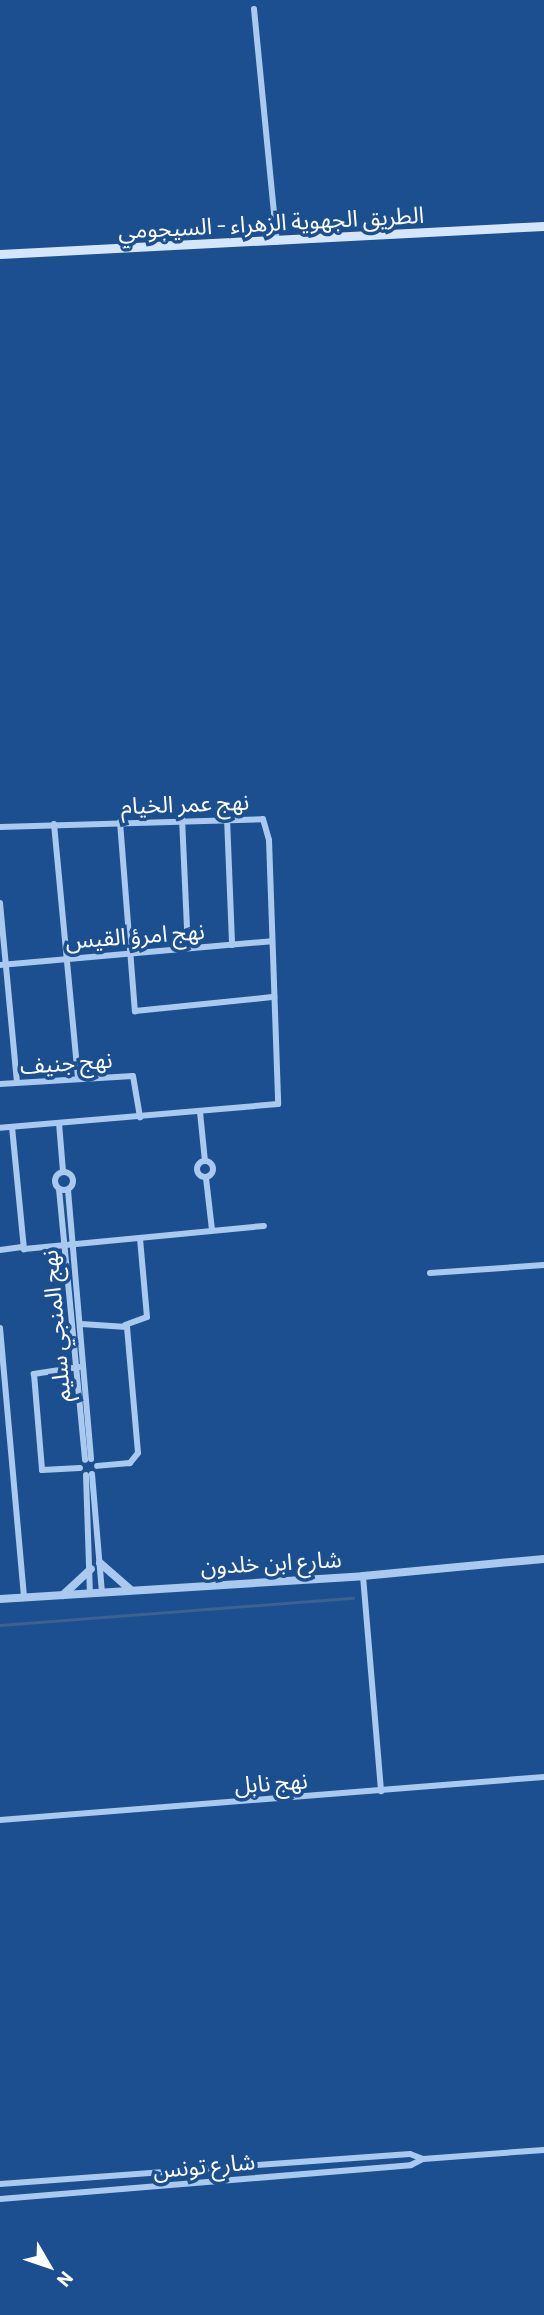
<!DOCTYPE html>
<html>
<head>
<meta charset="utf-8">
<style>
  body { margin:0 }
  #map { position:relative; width:544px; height:2315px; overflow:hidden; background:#1b4f8f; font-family:Barlow,"Noto Sans Arabic",sans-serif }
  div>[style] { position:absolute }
  .stream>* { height:2.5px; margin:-1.25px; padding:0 1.25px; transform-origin:1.25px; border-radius:1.25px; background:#3c6290 }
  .minor>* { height:6px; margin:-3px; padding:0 3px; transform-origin:3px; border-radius:3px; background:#a9c9ee }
  .minor>.ring { margin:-3px; padding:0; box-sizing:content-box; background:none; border:6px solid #a9c9ee; border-radius:50% }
  .tertiary>* { height:8px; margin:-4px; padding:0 4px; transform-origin:4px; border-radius:4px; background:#a9c9ee }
  .secondary>* { height:9px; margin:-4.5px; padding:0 4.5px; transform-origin:4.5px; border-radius:4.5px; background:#d6e6fa }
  span { translate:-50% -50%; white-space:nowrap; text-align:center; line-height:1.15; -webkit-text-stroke:7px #1b4f8f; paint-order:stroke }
  .street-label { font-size:23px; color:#fff }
  .north { position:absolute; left:14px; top:2231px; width:70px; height:70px; -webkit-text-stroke:5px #1b4f8f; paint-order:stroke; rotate:129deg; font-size:19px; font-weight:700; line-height:28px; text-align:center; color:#fff }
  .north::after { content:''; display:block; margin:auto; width:24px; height:32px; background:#fff; clip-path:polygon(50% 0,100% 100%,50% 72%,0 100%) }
</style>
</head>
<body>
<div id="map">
  <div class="stream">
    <div style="left:0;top:1625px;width:354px;rotate:-4.4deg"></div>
  </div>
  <div class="minor">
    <div style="left:254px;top:9px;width:234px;rotate:84.4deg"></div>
    <div style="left:182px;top:818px;width:130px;rotate:87.4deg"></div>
    <div style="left:227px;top:818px;width:127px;rotate:87.7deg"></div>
    <div style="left:120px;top:822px;width:190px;rotate:85.5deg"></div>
    <div style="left:135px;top:1011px;width:140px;rotate:-5.8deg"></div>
    <div style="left:54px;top:824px;width:255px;rotate:84.6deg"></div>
    <div style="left:0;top:827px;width:263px;rotate:-1.7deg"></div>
    <div style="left:263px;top:819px;width:22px;rotate:74deg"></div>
    <div style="left:269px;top:840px;width:264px;rotate:88deg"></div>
    <div style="left:278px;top:1104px;width:279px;rotate:175.1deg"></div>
    <div style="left:0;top:903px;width:180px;rotate:84.6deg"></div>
    <div style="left:0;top:965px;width:273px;rotate:-5deg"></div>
    <div style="left:0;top:1084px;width:133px;rotate:-3.4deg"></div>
    <div style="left:133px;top:1076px;width:42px;rotate:80.3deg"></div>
    <div style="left:200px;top:1112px;width:49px;rotate:84.2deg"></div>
    <div style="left:59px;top:1123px;width:49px;rotate:85.3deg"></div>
    <div style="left:12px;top:1127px;width:123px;rotate:84.4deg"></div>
    <div style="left:24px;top:1249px;width:241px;rotate:-5.5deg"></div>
    <div class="ring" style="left:197px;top:1161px;width:10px;height:10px"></div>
    <div class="ring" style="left:55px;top:1172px;width:12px;height:12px"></div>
    <div style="left:206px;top:1178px;width:52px;rotate:83.4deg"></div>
    <div style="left:59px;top:1189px;width:272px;rotate:84.5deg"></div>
    <div style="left:68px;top:1190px;width:270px;rotate:85.1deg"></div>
    <div style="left:0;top:1250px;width:22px;rotate:-8deg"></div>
    <div style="left:430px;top:1273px;width:114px;rotate:-4deg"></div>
    <div style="left:81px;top:1324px;width:46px;rotate:3.7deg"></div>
    <div style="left:127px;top:1327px;width:126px;rotate:85deg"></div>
    <div style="left:138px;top:1453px;width:13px;rotate:129deg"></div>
    <div style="left:130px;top:1463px;width:33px;rotate:175deg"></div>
    <div style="left:125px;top:1325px;width:23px;rotate:-20deg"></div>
    <div style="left:147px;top:1317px;width:78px;rotate:-95.1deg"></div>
    <div style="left:0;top:1328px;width:270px;rotate:84.9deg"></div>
    <div style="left:79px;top:1367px;width:46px;rotate:171.2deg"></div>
    <div style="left:34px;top:1374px;width:96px;rotate:85.2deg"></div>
    <div style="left:42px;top:1470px;width:38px;rotate:-3deg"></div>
    <div style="left:92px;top:1474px;width:118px;rotate:85.2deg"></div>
    <div style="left:86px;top:1475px;width:118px;rotate:88.1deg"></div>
    <div style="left:363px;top:1576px;width:216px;rotate:85.2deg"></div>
    <div style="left:0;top:1820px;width:546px;rotate:-4.52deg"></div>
    <div style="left:0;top:2184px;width:411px;rotate:-4.2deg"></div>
    <div style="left:410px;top:2154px;width:14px;rotate:21deg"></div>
    <div style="left:0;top:2199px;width:412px;rotate:-4.7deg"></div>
    <div style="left:411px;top:2165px;width:13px;rotate:-27deg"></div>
    <div style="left:423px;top:2159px;width:121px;rotate:-4.3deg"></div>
  </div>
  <div class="tertiary">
    <div style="left:100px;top:1563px;width:41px;rotate:41.1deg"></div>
    <div style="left:63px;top:1595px;width:38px;rotate:-43deg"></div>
    <div style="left:0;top:1599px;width:364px;rotate:-3.6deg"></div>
    <div style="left:363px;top:1576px;width:182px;rotate:-5.4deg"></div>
  </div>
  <div class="secondary">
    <div style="left:0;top:254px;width:545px;rotate:-2.95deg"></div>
  </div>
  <div class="street-label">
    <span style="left:271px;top:222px;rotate:-3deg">الطريق الجهوية الزهراء - السيجومي</span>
    <span style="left:185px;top:803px;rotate:-2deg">نهج عمر الخيام</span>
    <span style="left:135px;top:935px;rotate:-4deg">نهج امرؤ القيس</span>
    <span style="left:66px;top:1062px;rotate:-4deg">نهج جنيف</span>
    <span style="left:55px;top:1326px;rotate:-95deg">نهج المنجي سليم</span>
    <span style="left:271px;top:1562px;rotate:-3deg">شارع ابن خلدون</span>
    <span style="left:271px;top:1782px;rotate:-4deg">نهج نابل</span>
    <span style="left:204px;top:2165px;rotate:-5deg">شارع تونس</span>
  </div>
  <div class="north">N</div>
</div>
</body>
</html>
